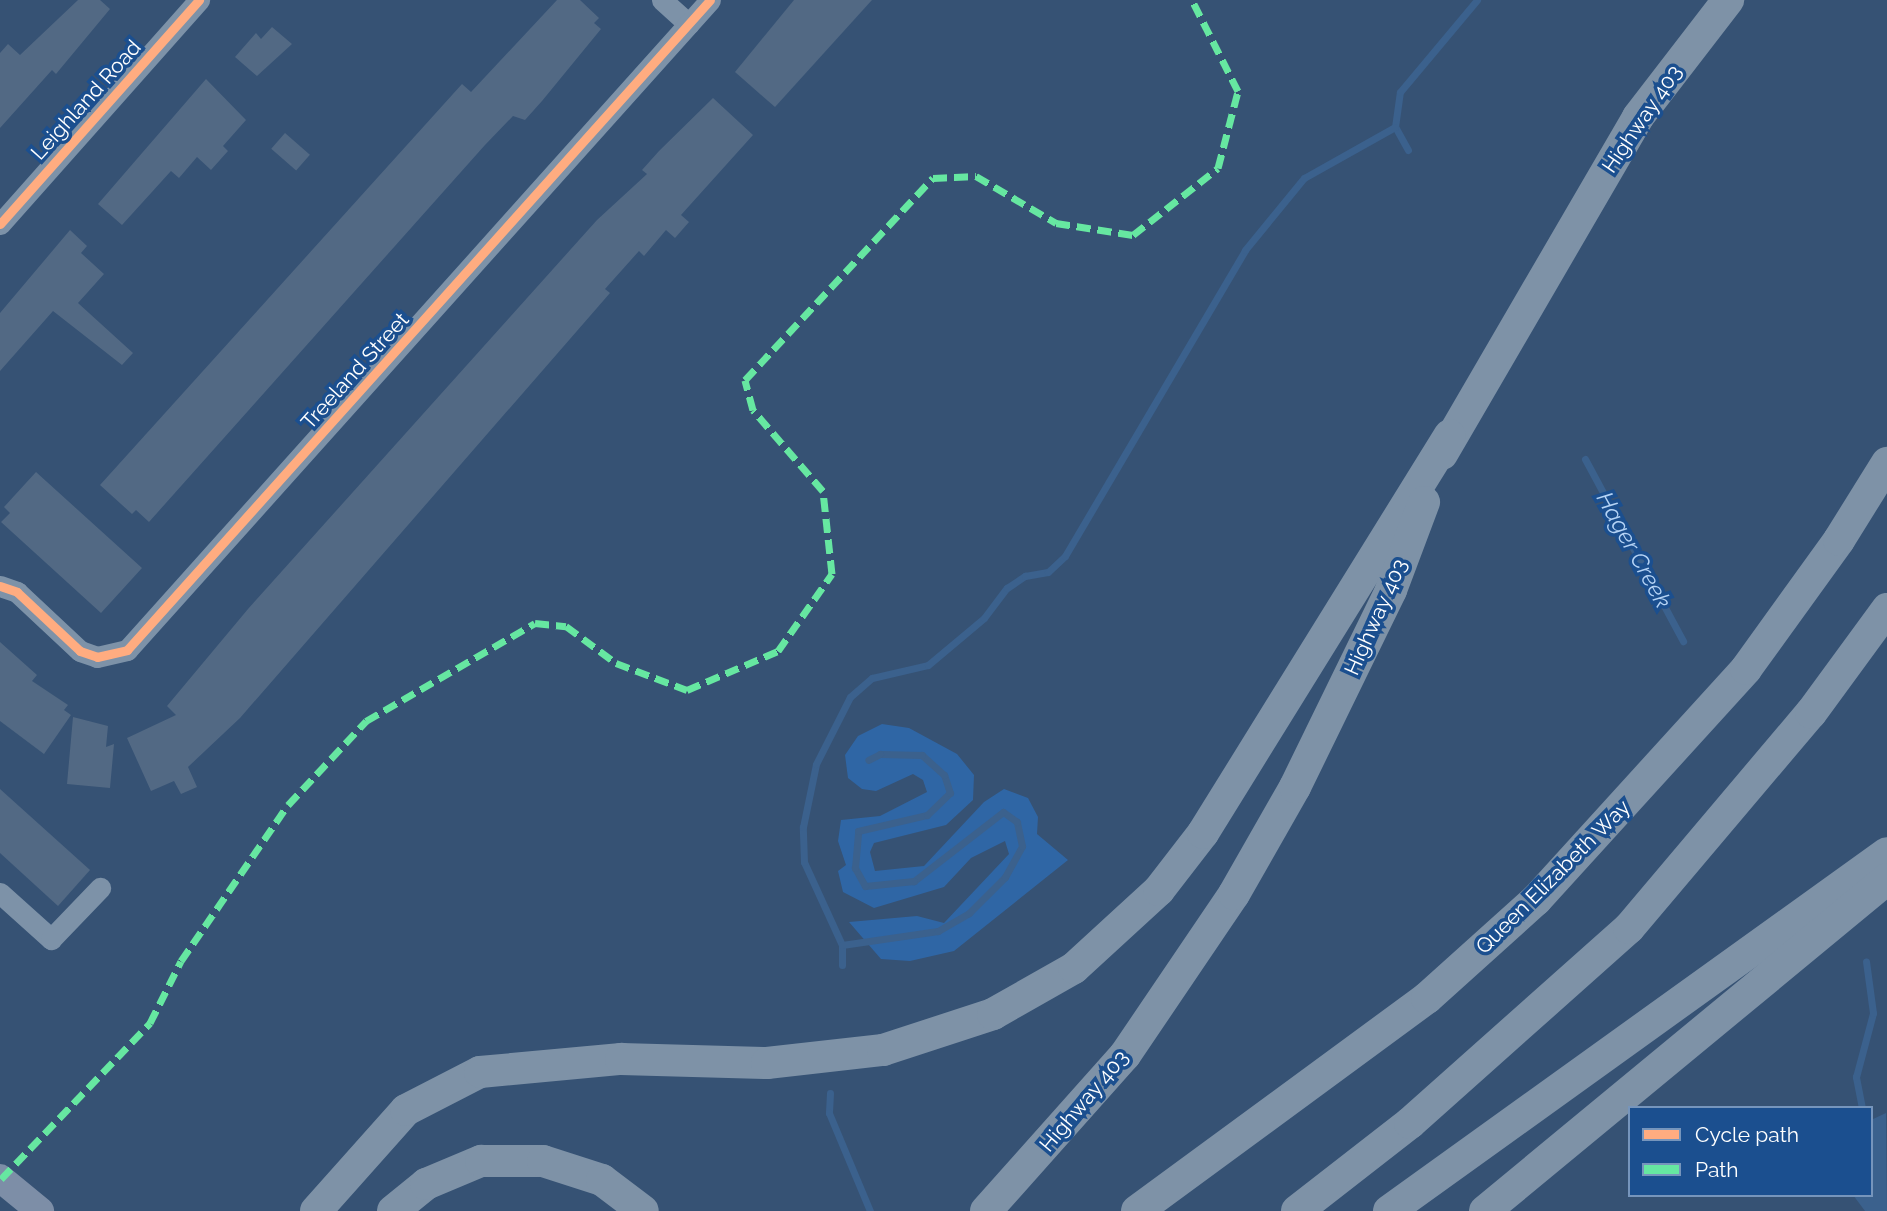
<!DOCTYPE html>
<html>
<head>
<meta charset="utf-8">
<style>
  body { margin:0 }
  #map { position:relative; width:1887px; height:1211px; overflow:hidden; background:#365274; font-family:Raleway,sans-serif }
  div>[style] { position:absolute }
  .green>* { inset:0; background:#2f66a5 }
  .water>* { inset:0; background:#3b618d }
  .stream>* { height:7px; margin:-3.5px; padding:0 3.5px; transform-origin:3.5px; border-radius:3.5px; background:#3b618d }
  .building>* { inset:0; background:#526984; transform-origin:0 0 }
  .minor>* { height:21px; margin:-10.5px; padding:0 10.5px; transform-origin:10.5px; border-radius:10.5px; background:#7d92a8 }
  .major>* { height:28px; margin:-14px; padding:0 14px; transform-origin:14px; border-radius:14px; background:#7d8ea7 }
  .highway>* { height:32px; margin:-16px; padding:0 16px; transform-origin:16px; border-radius:16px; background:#7e92a7 }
  .quiet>* { height:7px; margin-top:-3.5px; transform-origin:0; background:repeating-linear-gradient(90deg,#66e7a1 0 14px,transparent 0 21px) }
  .cycleway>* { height:9px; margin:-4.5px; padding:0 4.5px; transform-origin:4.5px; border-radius:4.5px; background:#ffac80 }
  span { translate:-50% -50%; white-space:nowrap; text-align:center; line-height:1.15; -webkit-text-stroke:7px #1b4f8f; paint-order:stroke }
  .street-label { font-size:21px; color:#fff }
  .water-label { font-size:23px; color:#b5d3f5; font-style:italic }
  .legend { position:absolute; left:1628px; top:1106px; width:245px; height:91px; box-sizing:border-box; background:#1b4f8f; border:2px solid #7695bc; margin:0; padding:9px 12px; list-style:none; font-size:21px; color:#fff }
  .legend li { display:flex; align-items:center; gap:14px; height:35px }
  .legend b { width:35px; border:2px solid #7695bc }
</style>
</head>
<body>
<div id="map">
  <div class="green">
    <div style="clip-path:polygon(882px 724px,909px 728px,957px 754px,974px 775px,973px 800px,946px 825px,874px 843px,870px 852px,875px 871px,924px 866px,984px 802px,1004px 789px,1028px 798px,1038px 817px,1037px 834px,1068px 860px,954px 951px,910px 961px,881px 959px,849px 922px,917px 916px,944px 923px,1009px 854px,1005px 841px,971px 858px,944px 887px,874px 908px,843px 892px,838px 871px,846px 865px,838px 841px,841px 820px,880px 816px,927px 792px,923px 780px,913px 774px,876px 791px,862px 789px,848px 778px,845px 755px,858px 736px)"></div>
  </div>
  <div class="water">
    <div style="clip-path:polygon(1886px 1113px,1887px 1211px,1865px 1211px,1853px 1195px,1871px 1195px,1871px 1120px)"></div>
  </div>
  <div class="stream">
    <div style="left:1408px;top:150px;width:26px;rotate:-119deg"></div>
    <div style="left:1395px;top:127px;width:35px;rotate:-82deg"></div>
    <div style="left:1400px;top:92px;width:120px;rotate:-50.1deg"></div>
    <div style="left:1585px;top:459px;width:207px;rotate:61.7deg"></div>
    <div style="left:842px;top:945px;width:91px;rotate:-114.6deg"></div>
    <div style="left:804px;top:862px;width:35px;rotate:-92deg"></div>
    <div style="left:803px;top:827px;width:64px;rotate:-78.3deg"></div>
    <div style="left:816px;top:764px;width:75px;rotate:-63.1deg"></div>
    <div style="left:850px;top:697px;width:29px;rotate:-41deg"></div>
    <div style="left:872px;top:678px;width:57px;rotate:-13.1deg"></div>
    <div style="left:928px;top:665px;width:73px;rotate:-40deg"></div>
    <div style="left:984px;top:618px;width:38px;rotate:-53deg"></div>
    <div style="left:1007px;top:588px;width:22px;rotate:-34deg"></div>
    <div style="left:1025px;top:576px;width:23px;rotate:-10deg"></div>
    <div style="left:1048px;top:572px;width:23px;rotate:-43deg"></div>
    <div style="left:1065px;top:556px;width:355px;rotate:-59.5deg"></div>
    <div style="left:1245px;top:250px;width:93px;rotate:-50.7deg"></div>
    <div style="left:1304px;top:178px;width:104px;rotate:-29.3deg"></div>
    <div style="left:842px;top:965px;width:20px;rotate:-90deg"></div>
    <div style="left:842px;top:945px;width:97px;rotate:-8.3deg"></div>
    <div style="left:938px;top:931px;width:36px;rotate:-30deg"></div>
    <div style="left:969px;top:913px;width:51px;rotate:-45deg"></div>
    <div style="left:1005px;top:877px;width:35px;rotate:-61deg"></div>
    <div style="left:1022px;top:846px;width:25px;rotate:-102deg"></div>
    <div style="left:1017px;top:822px;width:17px;rotate:-144deg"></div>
    <div style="left:1003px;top:812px;width:113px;rotate:142.2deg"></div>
    <div style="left:914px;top:881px;width:49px;rotate:174.2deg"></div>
    <div style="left:865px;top:886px;width:21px;rotate:-119deg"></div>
    <div style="left:855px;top:868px;width:37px;rotate:-85deg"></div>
    <div style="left:858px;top:831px;width:71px;rotate:-13.1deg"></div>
    <div style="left:927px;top:815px;width:32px;rotate:-44deg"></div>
    <div style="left:950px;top:793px;width:19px;rotate:-108deg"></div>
    <div style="left:944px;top:775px;width:30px;rotate:-138deg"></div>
    <div style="left:922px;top:755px;width:42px;rotate:-178.6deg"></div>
    <div style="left:880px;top:754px;width:13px;rotate:153deg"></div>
    <div style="left:830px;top:1093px;width:20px;rotate:93deg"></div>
    <div style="left:829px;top:1113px;width:106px;rotate:67.3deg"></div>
    <div style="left:1862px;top:1108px;width:32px;rotate:-101deg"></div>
    <div style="left:1856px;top:1077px;width:66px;rotate:-75.1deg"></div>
    <div style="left:1873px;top:1013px;width:52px;rotate:-97.7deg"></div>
  </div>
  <div class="building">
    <div style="clip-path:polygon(78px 0,100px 0,110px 9px,56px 74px,52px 70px,0 128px,0 53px,8px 44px,20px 55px)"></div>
    <div style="clip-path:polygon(557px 0,580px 0,599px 18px,594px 23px,601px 29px,542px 101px,525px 120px,513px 116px,485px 145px,149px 522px,136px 510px,132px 514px,100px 485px,462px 84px,471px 92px)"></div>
    <div style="clip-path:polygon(794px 0,872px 0,775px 107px,735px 72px)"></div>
    <div style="clip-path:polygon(272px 27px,292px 44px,257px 76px,235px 57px,256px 33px,261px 39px)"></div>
    <div style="clip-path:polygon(206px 79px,246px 120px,223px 146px,228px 151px,211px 170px,197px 157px,179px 178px,171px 171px,122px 225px,98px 204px)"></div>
    <div style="clip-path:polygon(713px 98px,753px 135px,681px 215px,689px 222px,675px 238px,666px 230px,644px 256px,639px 251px,605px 289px,610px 293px,240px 718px,188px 767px,197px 787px,181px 794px,174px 781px,151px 791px,127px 738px,176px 715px,167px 706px,248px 609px,597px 220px,647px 174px,642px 170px,659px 151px)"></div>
    <div style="left:285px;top:133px;width:33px;height:21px;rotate:41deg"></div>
    <div style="clip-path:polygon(70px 230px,87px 246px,81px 253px,104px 274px,78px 303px,133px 353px,122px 365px,53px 311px,0 371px,0 313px)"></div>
    <div style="clip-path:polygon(36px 472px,142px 568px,101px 613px,1px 522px,10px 513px,4px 507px)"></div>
    <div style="clip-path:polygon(0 642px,37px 675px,32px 681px,68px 705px,64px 710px,71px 715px,44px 754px,0 721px)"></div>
    <div style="clip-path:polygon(73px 717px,108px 726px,106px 747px,114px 744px,110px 788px,67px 784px)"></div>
    <div style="clip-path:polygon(0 789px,90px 870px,58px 906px,0 853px)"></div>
  </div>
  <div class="minor">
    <div style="left:662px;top:0;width:36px;rotate:42deg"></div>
    <div style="left:0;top:224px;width:300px;rotate:-48.4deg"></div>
    <div style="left:0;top:586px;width:18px;rotate:19deg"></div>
    <div style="left:17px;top:592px;width:86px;rotate:43.1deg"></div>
    <div style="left:80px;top:651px;width:18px;rotate:19deg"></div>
    <div style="left:97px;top:657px;width:31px;rotate:-13deg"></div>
    <div style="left:127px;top:650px;width:873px;rotate:-48.11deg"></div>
    <div style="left:0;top:893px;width:69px;rotate:42deg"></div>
    <div style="left:51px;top:939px;width:71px;rotate:-46.1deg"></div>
  </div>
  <div class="major">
    <div style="left:0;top:1178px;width:52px;rotate:39.5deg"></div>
  </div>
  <div class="highway">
    <div style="left:1442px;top:454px;width:390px;rotate:-59.8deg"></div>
    <div style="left:1638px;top:117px;width:148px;rotate:-52.4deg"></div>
    <div style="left:316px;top:1211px;width:135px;rotate:-48.3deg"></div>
    <div style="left:406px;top:1110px;width:83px;rotate:-27.2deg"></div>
    <div style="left:480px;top:1072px;width:142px;rotate:-5.3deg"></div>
    <div style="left:621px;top:1059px;width:146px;rotate:1.6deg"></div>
    <div style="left:767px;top:1063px;width:117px;rotate:-6.4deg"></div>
    <div style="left:883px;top:1050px;width:116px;rotate:-18.1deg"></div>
    <div style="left:993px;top:1014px;width:93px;rotate:-29.6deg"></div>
    <div style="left:1074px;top:968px;width:115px;rotate:-42.5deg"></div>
    <div style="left:1159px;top:890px;width:72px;rotate:-52.3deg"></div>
    <div style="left:1203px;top:833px;width:468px;rotate:-58.2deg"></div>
    <div style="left:393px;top:1211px;width:43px;rotate:-39.3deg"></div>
    <div style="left:426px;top:1184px;width:60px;rotate:-22.7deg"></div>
    <div style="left:481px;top:1161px;width:62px"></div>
    <div style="left:543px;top:1161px;width:62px;rotate:17.9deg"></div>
    <div style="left:602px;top:1180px;width:51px;rotate:37.1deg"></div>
    <div style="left:986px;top:1211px;width:209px;rotate:-48.3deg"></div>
    <div style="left:1125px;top:1055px;width:194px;rotate:-55.9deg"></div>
    <div style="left:1234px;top:894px;width:123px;rotate:-60.3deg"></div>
    <div style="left:1295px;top:787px;width:219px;rotate:-64deg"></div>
    <div style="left:1391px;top:590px;width:94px;rotate:-69.4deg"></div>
    <div style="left:1137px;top:1211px;width:360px;rotate:-36.3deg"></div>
    <div style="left:1427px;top:998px;width:147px;rotate:-42deg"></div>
    <div style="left:1536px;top:900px;width:312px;rotate:-47.7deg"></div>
    <div style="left:1746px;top:669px;width:159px;rotate:-54.2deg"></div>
    <div style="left:1839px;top:540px;width:91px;rotate:-58.1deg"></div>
    <div style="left:1297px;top:1211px;width:143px;rotate:-37.9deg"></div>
    <div style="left:1410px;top:1123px;width:293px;rotate:-41.7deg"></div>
    <div style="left:1629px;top:928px;width:282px;rotate:-49.8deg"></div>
    <div style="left:1811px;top:713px;width:129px;rotate:-53.8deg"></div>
    <div style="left:1389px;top:1211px;width:613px;rotate:-35.71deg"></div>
    <div style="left:1485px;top:1211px;width:521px;rotate:-39.55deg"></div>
  </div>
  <div class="quiet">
    <div style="left:1px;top:1179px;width:216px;rotate:-46.3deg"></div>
    <div style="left:150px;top:1023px;width:69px;rotate:-63.4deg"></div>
    <div style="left:181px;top:961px;width:189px;rotate:-55.6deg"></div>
    <div style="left:288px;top:805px;width:115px;rotate:-47.1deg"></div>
    <div style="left:366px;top:721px;width:195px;rotate:-30.1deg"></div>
    <div style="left:535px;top:623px;width:31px;rotate:6deg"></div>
    <div style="left:566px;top:626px;width:62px;rotate:36.5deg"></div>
    <div style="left:616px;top:663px;width:76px;rotate:20.8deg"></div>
    <div style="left:687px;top:690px;width:99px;rotate:-23.2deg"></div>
    <div style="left:778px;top:651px;width:94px;rotate:-55deg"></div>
    <div style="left:832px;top:574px;width:83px;rotate:-96.2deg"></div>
    <div style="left:823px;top:491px;width:107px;rotate:-130.8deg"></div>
    <div style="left:753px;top:410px;width:31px;rotate:-105deg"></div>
    <div style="left:745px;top:380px;width:276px;rotate:-47.1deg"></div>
    <div style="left:933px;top:178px;width:43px;rotate:-2.7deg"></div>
    <div style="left:976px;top:176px;width:93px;rotate:30.4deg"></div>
    <div style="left:1056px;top:223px;width:78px;rotate:8.9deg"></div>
    <div style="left:1133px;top:235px;width:108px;rotate:-38.2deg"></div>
    <div style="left:1218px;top:168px;width:80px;rotate:-75.4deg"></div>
    <div style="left:1238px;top:91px;width:102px;rotate:-116.8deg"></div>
  </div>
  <div class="cycleway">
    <div style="left:0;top:224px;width:300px;rotate:-48.4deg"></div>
    <div style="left:0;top:586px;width:18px;rotate:19deg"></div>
    <div style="left:17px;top:592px;width:86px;rotate:43.1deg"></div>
    <div style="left:80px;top:651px;width:18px;rotate:19deg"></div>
    <div style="left:97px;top:657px;width:31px;rotate:-13deg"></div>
    <div style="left:127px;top:650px;width:873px;rotate:-48.11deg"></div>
  </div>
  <div class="street-label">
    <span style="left:86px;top:100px;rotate:-48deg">Leighland Road</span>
    <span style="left:1642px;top:119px;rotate:-56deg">Highway 403</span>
    <span style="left:355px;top:371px;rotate:-48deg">Treeland Street</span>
    <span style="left:1376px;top:617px;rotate:-66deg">Highway 403</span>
    <span style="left:1553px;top:877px;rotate:-45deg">Queen Elizabeth Way</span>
    <span style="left:1084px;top:1101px;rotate:-50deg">Highway 403</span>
  </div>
  <div class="water-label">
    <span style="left:1634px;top:550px;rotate:61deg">Hager Creek</span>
  </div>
  <ul class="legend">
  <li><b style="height:9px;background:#ffac80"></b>Cycle path</li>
  <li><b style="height:9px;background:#66e7a1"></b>Path</li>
  </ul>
</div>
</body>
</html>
